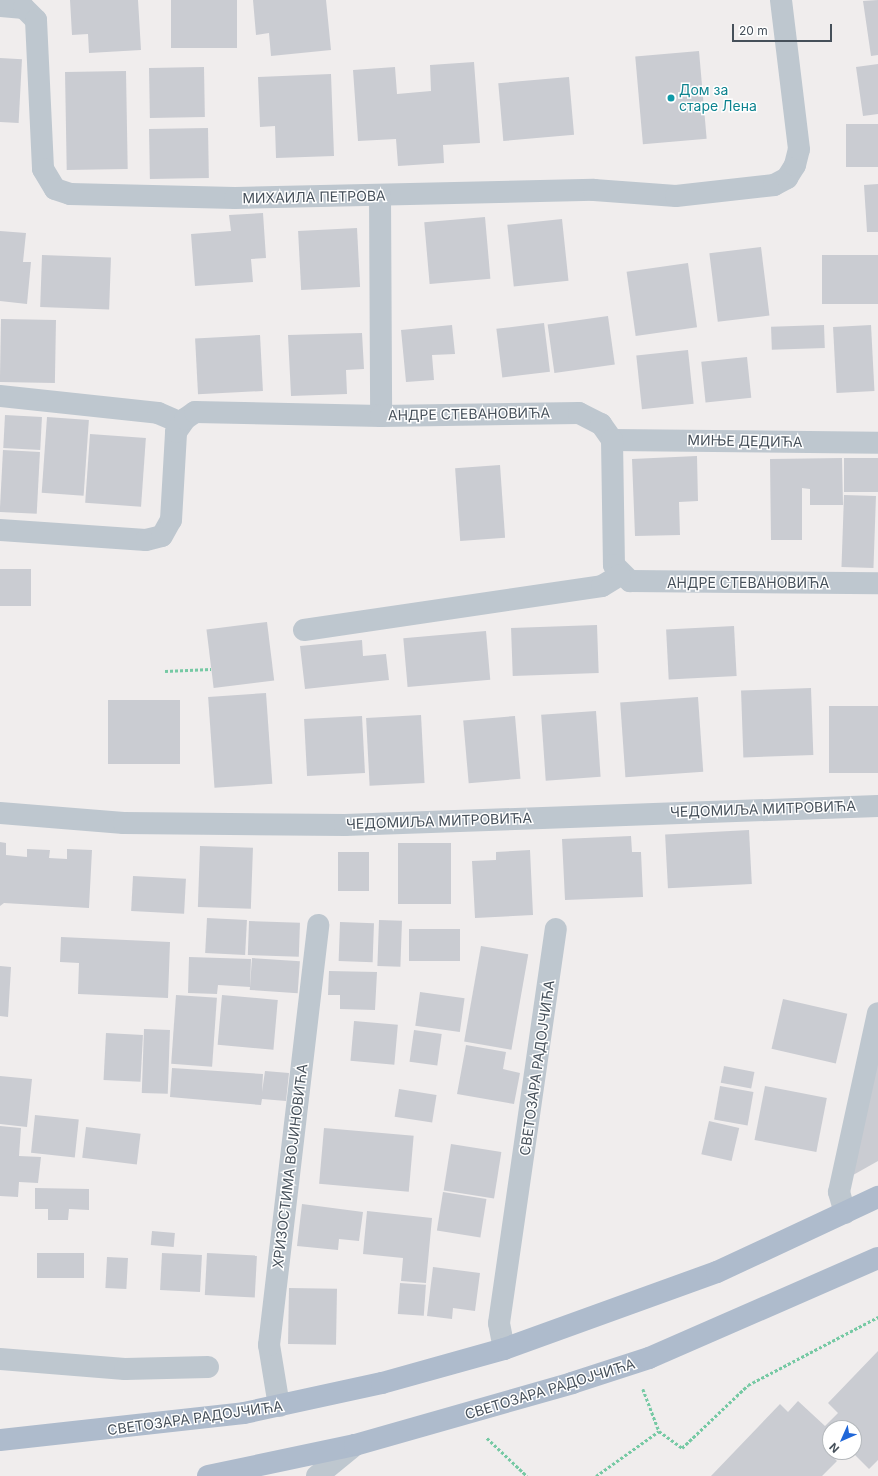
<!DOCTYPE html>
<html>
<head>
<meta charset="utf-8">
<style>
  body { margin:0 }
  #map { position:relative; width:878px; height:1476px; overflow:hidden; background:#f0eded; font-family:Inter,sans-serif }
  div>[style] { position:absolute }
  .building>* { inset:0; background:#caccd2; transform-origin:0 0 }
  .path>* { height:2.5px; margin-top:-1.25px; transform-origin:0; background:repeating-linear-gradient(90deg,#76c9a4 0 3px,transparent 0 5px) }
  .minor>* { height:22px; margin:-11px; padding:0 11px; transform-origin:11px; border-radius:11px; background:#bec7cf }
  .major>* { height:22px; margin:-11px; padding:0 11px; transform-origin:11px; border-radius:11px; background:#aebbcc }
  .dots>* { width:11px; height:11px; translate:-50% -50%; box-sizing:border-box; border:2px solid #fff; border-radius:50% }
  span { translate:-50% -50%; white-space:nowrap; text-align:center; line-height:1.15; -webkit-text-stroke:3px #fff; paint-order:stroke }
  .culture-label { font-size:14px; color:#0d838f }
  .left { translate:0 -50%; text-align:left }
  .street-label { font-size:14px; color:#46505a }
  .north { position:absolute; left:822px; top:1420px; width:40px; height:40px; box-sizing:border-box; background:#fff; border:1px solid #b5b9bd; border-radius:50%; rotate:225deg; font-size:11px; font-weight:700; line-height:16px; text-align:center; color:#46505a }
  .north::after { content:''; display:block; margin:auto; width:14px; height:18px; background:#2067d8; clip-path:polygon(50% 0,100% 100%,50% 72%,0 100%) }
  .scale { position:absolute; left:732px; top:24px; width:100px; height:18px; box-sizing:border-box; border:2px solid #46505a; border-top:0; padding-left:5px; font-size:12px; line-height:14px; white-space:nowrap; color:#46505a; -webkit-text-stroke:3px #fff; paint-order:stroke }
</style>
</head>
<body>
<div id="map">
  <div class="building">
    <div style="clip-path:polygon(70px 0,138px 0,141px 50px,89px 53px,88px 34px,72px 35px)"></div>
    <div style="left:171px;top:0;width:66px;height:48px"></div>
    <div style="clip-path:polygon(253px 0,326px 0,331px 50px,271px 56px,269px 33px,256px 35px)"></div>
    <div style="clip-path:polygon(878px 0,878px 55px,871px 56px,863px 1px)"></div>
    <div style="left:699px;top:51px;width:88px;height:64px;rotate:85deg"></div>
    <div style="left:0;top:58px;width:22px;height:64px;rotate:3deg"></div>
    <div style="clip-path:polygon(474px 62px,480px 143px,443px 145px,444px 163px,398px 166px,396px 139px,358px 141px,353px 70px,395px 67px,397px 94px,431px 91px,430px 65px)"></div>
    <div style="clip-path:polygon(878px 64px,878px 114px,863px 116px,856px 67px)"></div>
    <div style="left:204px;top:67px;width:50px;height:55px;rotate:89deg"></div>
    <div style="left:126px;top:71px;width:98px;height:61px;rotate:89deg"></div>
    <div style="clip-path:polygon(331px 74px,334px 156px,276px 158px,275px 126px,260px 127px,258px 77px)"></div>
    <div style="left:569px;top:77px;width:58px;height:71px;rotate:85deg"></div>
    <div style="left:878px;top:124px;width:43px;height:32px;rotate:90deg"></div>
    <div style="left:208px;top:128px;width:50px;height:59px;rotate:89deg"></div>
    <div style="clip-path:polygon(878px 184px,878px 232px,867px 232px,864px 185px)"></div>
    <div style="clip-path:polygon(263px 213px,266px 258px,251px 259px,253px 282px,195px 286px,191px 234px,231px 231px,229px 215px)"></div>
    <div style="left:485px;top:217px;width:62px;height:61px;rotate:85deg"></div>
    <div style="left:562px;top:219px;width:62px;height:55px;rotate:84deg"></div>
    <div style="left:357px;top:228px;width:59px;height:59px;rotate:87deg"></div>
    <div style="clip-path:polygon(0 231px,26px 233px,23px 262px,31px 262px,27px 304px,0 301px)"></div>
    <div style="left:761px;top:247px;width:69px;height:52px;rotate:83deg"></div>
    <div style="left:42px;top:255px;width:69px;height:52px;rotate:2deg"></div>
    <div style="left:878px;top:255px;width:49px;height:56px;rotate:90deg"></div>
    <div style="left:688px;top:263px;width:65px;height:62px;rotate:82deg"></div>
    <div style="left:608px;top:316px;width:49px;height:61px;rotate:82deg"></div>
    <div style="left:1px;top:319px;width:55px;height:63px;rotate:1deg"></div>
    <div style="left:544px;top:323px;width:49px;height:48px;rotate:83deg"></div>
    <div style="clip-path:polygon(452px 325px,455px 354px,432px 355px,434px 380px,406px 382px,401px 330px)"></div>
    <div style="left:824px;top:325px;width:23px;height:53px;rotate:88deg"></div>
    <div style="left:871px;top:325px;width:66px;height:38px;rotate:87deg"></div>
    <div style="clip-path:polygon(362px 333px,364px 369px,346px 370px,347px 394px,291px 396px,288px 335px)"></div>
    <div style="left:260px;top:335px;width:56px;height:65px;rotate:87deg"></div>
    <div style="left:688px;top:350px;width:54px;height:52px;rotate:84deg"></div>
    <div style="left:747px;top:357px;width:41px;height:46px;rotate:84deg"></div>
    <div style="left:5px;top:415px;width:37px;height:33px;rotate:3deg"></div>
    <div style="left:47px;top:417px;width:42px;height:76px;rotate:4deg"></div>
    <div style="left:90px;top:434px;width:56px;height:69px;rotate:4deg"></div>
    <div style="left:3px;top:450px;width:37px;height:62px;rotate:3deg"></div>
    <div style="clip-path:polygon(697px 456px,698px 501px,679px 502px,680px 535px,635px 536px,632px 459px)"></div>
    <div style="clip-path:polygon(842px 458px,843px 505px,810px 505px,810px 489px,802px 488px,802px 540px,771px 540px,770px 459px)"></div>
    <div style="left:844px;top:458px;width:34px;height:34px"></div>
    <div style="left:500px;top:465px;width:73px;height:45px;rotate:86deg"></div>
    <div style="left:844px;top:495px;width:32px;height:72px;rotate:2deg"></div>
    <div style="left:0;top:569px;width:31px;height:37px"></div>
    <div style="left:267px;top:622px;width:59px;height:61px;rotate:83deg"></div>
    <div style="left:597px;top:625px;width:48px;height:86px;rotate:88deg"></div>
    <div style="left:734px;top:626px;width:50px;height:68px;rotate:87deg"></div>
    <div style="left:486px;top:631px;width:49px;height:83px;rotate:85deg"></div>
    <div style="clip-path:polygon(362px 640px,363px 656px,386px 654px,389px 680px,305px 689px,300px 646px)"></div>
    <div style="left:811px;top:688px;width:67px;height:70px;rotate:88deg"></div>
    <div style="left:266px;top:693px;width:91px;height:58px;rotate:86deg"></div>
    <div style="left:698px;top:697px;width:75px;height:78px;rotate:86deg"></div>
    <div style="left:180px;top:700px;width:64px;height:72px;rotate:90deg"></div>
    <div style="left:829px;top:706px;width:49px;height:67px"></div>
    <div style="left:596px;top:711px;width:66px;height:55px;rotate:86deg"></div>
    <div style="left:421px;top:715px;width:68px;height:55px;rotate:87deg"></div>
    <div style="left:362px;top:716px;width:57px;height:58px;rotate:87deg"></div>
    <div style="left:515px;top:716px;width:63px;height:52px;rotate:85deg"></div>
    <div style="left:749px;top:830px;width:54px;height:84px;rotate:87deg"></div>
    <div style="clip-path:polygon(631px 836px,632px 852px,641px 852px,643px 897px,565px 900px,562px 839px)"></div>
    <div style="clip-path:polygon(0 842px,6px 843px,6px 855px,27px 857px,27px 849px,50px 850px,49px 858px,67px 859px,67px 849px,92px 850px,89px 908px,4px 903px,0 906px)"></div>
    <div style="left:398px;top:843px;width:53px;height:61px"></div>
    <div style="left:200px;top:846px;width:53px;height:61px;rotate:2deg"></div>
    <div style="clip-path:polygon(530px 850px,533px 915px,475px 918px,472px 861px,496px 860px,496px 852px)"></div>
    <div style="left:338px;top:852px;width:31px;height:39px"></div>
    <div style="left:133px;top:876px;width:53px;height:35px;rotate:3deg"></div>
    <div style="left:207px;top:918px;width:40px;height:35px;rotate:3deg"></div>
    <div style="left:379px;top:920px;width:23px;height:46px;rotate:2deg"></div>
    <div style="left:249px;top:921px;width:51px;height:34px;rotate:2deg"></div>
    <div style="left:340px;top:922px;width:34px;height:39px;rotate:2deg"></div>
    <div style="left:409px;top:929px;width:51px;height:32px"></div>
    <div style="clip-path:polygon(61px 937px,170px 942px,168px 998px,78px 994px,79px 963px,60px 962px)"></div>
    <div style="left:481px;top:946px;width:48px;height:97px;rotate:10deg"></div>
    <div style="clip-path:polygon(189px 957px,251px 959px,250px 987px,218px 985px,217px 994px,188px 993px)"></div>
    <div style="left:252px;top:958px;width:48px;height:32px;rotate:4deg"></div>
    <div style="clip-path:polygon(0 966px,11px 967px,8px 1017px,0 1016px)"></div>
    <div style="clip-path:polygon(329px 971px,377px 972px,375px 1010px,340px 1009px,340px 995px,328px 995px)"></div>
    <div style="left:420px;top:992px;width:45px;height:34px;rotate:8deg"></div>
    <div style="left:176px;top:995px;width:41px;height:69px;rotate:4deg"></div>
    <div style="left:222px;top:995px;width:56px;height:50px;rotate:5deg"></div>
    <div style="left:783px;top:999px;width:66px;height:51px;rotate:13deg"></div>
    <div style="left:354px;top:1021px;width:44px;height:40px;rotate:5deg"></div>
    <div style="left:144px;top:1029px;width:26px;height:64px;rotate:2deg"></div>
    <div style="left:414px;top:1030px;width:28px;height:32px;rotate:8deg"></div>
    <div style="left:106px;top:1033px;width:37px;height:47px;rotate:3deg"></div>
    <div style="clip-path:polygon(878px 1042px,878px 1161px,846px 1179px)"></div>
    <div style="clip-path:polygon(466px 1045px,506px 1052px,503px 1069px,520px 1073px,514px 1104px,457px 1094px)"></div>
    <div style="left:724px;top:1066px;width:31px;height:17px;rotate:11deg"></div>
    <div style="clip-path:polygon(172px 1068px,263px 1074px,262px 1092px,265px 1071px,289px 1073px,286px 1101px,262px 1099px,261px 1105px,170px 1097px)"></div>
    <div style="clip-path:polygon(0 1076px,32px 1079px,27px 1127px,0 1124px)"></div>
    <div style="left:720px;top:1086px;width:34px;height:34px;rotate:10deg"></div>
    <div style="left:765px;top:1086px;width:63px;height:55px;rotate:11deg"></div>
    <div style="left:399px;top:1089px;width:38px;height:28px;rotate:9deg"></div>
    <div style="left:35px;top:1115px;width:44px;height:38px;rotate:6deg"></div>
    <div style="left:709px;top:1121px;width:31px;height:34px;rotate:13deg"></div>
    <div style="clip-path:polygon(0 1126px,21px 1128px,19px 1156px,41px 1157px,38px 1183px,19px 1182px,18px 1197px,0 1196px)"></div>
    <div style="left:86px;top:1127px;width:55px;height:31px;rotate:7deg"></div>
    <div style="left:324px;top:1128px;width:90px;height:56px;rotate:5deg"></div>
    <div style="left:451px;top:1144px;width:51px;height:47px;rotate:9deg"></div>
    <div style="clip-path:polygon(35px 1188px,89px 1189px,89px 1210px,69px 1209px,68px 1220px,48px 1220px,48px 1209px,35px 1209px)"></div>
    <div style="left:443px;top:1192px;width:44px;height:39px;rotate:9deg"></div>
    <div style="clip-path:polygon(302px 1204px,363px 1212px,359px 1241px,339px 1239px,338px 1250px,297px 1246px)"></div>
    <div style="clip-path:polygon(367px 1211px,432px 1218px,426px 1283px,401px 1281px,403px 1258px,363px 1254px)"></div>
    <div style="left:152px;top:1231px;width:23px;height:14px;rotate:5deg"></div>
    <div style="left:37px;top:1253px;width:47px;height:25px"></div>
    <div style="left:162px;top:1253px;width:40px;height:37px;rotate:3deg"></div>
    <div style="left:207px;top:1253px;width:50px;height:42px;rotate:3deg"></div>
    <div style="left:107px;top:1257px;width:21px;height:31px;rotate:3deg"></div>
    <div style="clip-path:polygon(433px 1267px,480px 1273px,475px 1311px,453px 1308px,452px 1319px,427px 1316px)"></div>
    <div style="left:400px;top:1283px;width:26px;height:31px;rotate:4deg"></div>
    <div style="left:289px;top:1288px;width:48px;height:56px;rotate:1deg"></div>
    <div style="clip-path:polygon(878px 1351px,878px 1460px,869px 1469px,852px 1452px,854px 1428px,830px 1428px,828px 1452px,837px 1461px,822px 1476px,711px 1476px,780px 1404px,788px 1412px,798px 1401px,825px 1426px,838px 1413px,828px 1403px)"></div>
  </div>
  <div class="path">
    <div style="left:165px;top:671px;width:46px;rotate:-2.5deg"></div>
    <div style="left:643px;top:1389px;width:45px;rotate:69.1deg"></div>
    <div style="left:487px;top:1438px;width:55px;rotate:43.5deg"></div>
    <div style="left:596px;top:1476px;width:77px;rotate:-35.5deg"></div>
    <div style="left:659px;top:1431px;width:29px;rotate:36deg"></div>
    <div style="left:682px;top:1448px;width:91px;rotate:-43.7deg"></div>
    <div style="left:748px;top:1385px;width:147px;rotate:-27.6deg"></div>
  </div>
  <div class="minor">
    <div style="left:0;top:6px;width:24px;rotate:5deg"></div>
    <div style="left:24px;top:8px;width:17px;rotate:45deg"></div>
    <div style="left:36px;top:20px;width:149px;rotate:87.3deg"></div>
    <div style="left:43px;top:169px;width:23px;rotate:59deg"></div>
    <div style="left:55px;top:189px;width:16px;rotate:18deg"></div>
    <div style="left:70px;top:194px;width:165px;rotate:1.4deg"></div>
    <div style="left:235px;top:198px;width:359px;rotate:-1.3deg"></div>
    <div style="left:594px;top:190px;width:82px;rotate:4.2deg"></div>
    <div style="left:676px;top:196px;width:99px;rotate:-6.4deg"></div>
    <div style="left:774px;top:185px;width:15px;rotate:-28deg"></div>
    <div style="left:787px;top:178px;width:15px;rotate:-58deg"></div>
    <div style="left:795px;top:165px;width:16px;rotate:-76deg"></div>
    <div style="left:799px;top:149px;width:150px;rotate:-96.9deg"></div>
    <div style="left:380px;top:196px;width:220px;rotate:89.7deg"></div>
    <div style="left:0;top:396px;width:159px;rotate:6.1deg"></div>
    <div style="left:158px;top:413px;width:25px;rotate:23deg"></div>
    <div style="left:612px;top:440px;width:266px;rotate:0.6deg"></div>
    <div style="left:0;top:530px;width:146px;rotate:3.9deg"></div>
    <div style="left:146px;top:540px;width:16px;rotate:-14deg"></div>
    <div style="left:162px;top:536px;width:18px;rotate:-61deg"></div>
    <div style="left:171px;top:520px;width:88px;rotate:-86.7deg"></div>
    <div style="left:176px;top:432px;width:16px;rotate:-55deg"></div>
    <div style="left:185px;top:419px;width:12px;rotate:-35deg"></div>
    <div style="left:195px;top:412px;width:186px;rotate:1.2deg"></div>
    <div style="left:381px;top:416px;width:198px;rotate:-0.9deg"></div>
    <div style="left:579px;top:413px;width:25px;rotate:27deg"></div>
    <div style="left:601px;top:424px;width:19px;rotate:55deg"></div>
    <div style="left:612px;top:440px;width:125px;rotate:89.1deg"></div>
    <div style="left:614px;top:565px;width:23px;rotate:45deg"></div>
    <div style="left:630px;top:581px;width:248px;rotate:0.5deg"></div>
    <div style="left:304px;top:630px;width:301px;rotate:-8.4deg"></div>
    <div style="left:602px;top:586px;width:21px;rotate:-31deg"></div>
    <div style="left:0;top:813px;width:124px;rotate:4.6deg"></div>
    <div style="left:124px;top:823px;width:221px;rotate:0.5deg"></div>
    <div style="left:345px;top:825px;width:533px;rotate:-2.04deg"></div>
    <div style="left:845px;top:1213px;width:22px;rotate:-106deg"></div>
    <div style="left:839px;top:1192px;width:183px;rotate:-77.7deg"></div>
    <div style="left:504px;top:1349px;width:26px;rotate:-101deg"></div>
    <div style="left:499px;top:1323px;width:398px;rotate:-81.8deg"></div>
    <div style="left:0;top:1359px;width:125px;rotate:4.6deg"></div>
    <div style="left:125px;top:1369px;width:83px;rotate:-1.4deg"></div>
    <div style="left:279px;top:1406px;width:62px;rotate:-99.3deg"></div>
    <div style="left:269px;top:1345px;width:423px;rotate:-83.3deg"></div>
    <div style="left:317px;top:1476px;width:49px;rotate:-39.2deg"></div>
  </div>
  <div class="major">
    <div style="left:0;top:1440px;width:245px;rotate:-6.3deg"></div>
    <div style="left:244px;top:1413px;width:141px;rotate:-12.3deg"></div>
    <div style="left:382px;top:1383px;width:127px;rotate:-15.6deg"></div>
    <div style="left:504px;top:1349px;width:226px;rotate:-19.9deg"></div>
    <div style="left:717px;top:1272px;width:178px;rotate:-25deg"></div>
    <div style="left:208px;top:1476px;width:150px;rotate:-11.9deg"></div>
    <div style="left:355px;top:1445px;width:226px;rotate:-15.9deg"></div>
    <div style="left:572px;top:1383px;width:81px;rotate:-18deg"></div>
    <div style="left:649px;top:1358px;width:250px;rotate:-23.6deg"></div>
  </div>
  <div class="dots">
    <div style="left:671px;top:98px;background:#0f9aa8"></div>
  </div>
  <div class="culture-label">
    <span class="left" style="left:679px;top:98px">Дом за<br>старе Лена</span>
  </div>
  <div class="street-label">
    <span style="left:314px;top:197px;rotate:-1deg">МИХАИЛА ПЕТРОВА</span>
    <span style="left:469px;top:414px;rotate:-1deg">АНДРЕ СТЕВАНОВИЋА</span>
    <span style="left:745px;top:441px;rotate:1deg">МИЊЕ ДЕДИЋА</span>
    <span style="left:748px;top:583px">АНДРЕ СТЕВАНОВИЋА</span>
    <span style="left:763px;top:809px;rotate:-2deg">ЧЕДОМИЉА МИТРОВИЋА</span>
    <span style="left:439px;top:821px;rotate:-2deg">ЧЕДОМИЉА МИТРОВИЋА</span>
    <span style="left:537px;top:1068px;rotate:-82deg">СВЕТОЗАРА РАДОЈЧИЋА</span>
    <span style="left:290px;top:1166px;rotate:-83deg">ХРИЗОСТИМА ВОЈИНОВИЋА</span>
    <span style="left:550px;top:1389px;rotate:-17deg">СВЕТОЗАРА РАДОЈЧИЋА</span>
    <span style="left:195px;top:1418px;rotate:-8deg">СВЕТОЗАРА РАДОЈЧИЋА</span>
  </div>
  <div class="north">N</div>
  <div class="scale">20 m</div>
</div>
</body>
</html>
